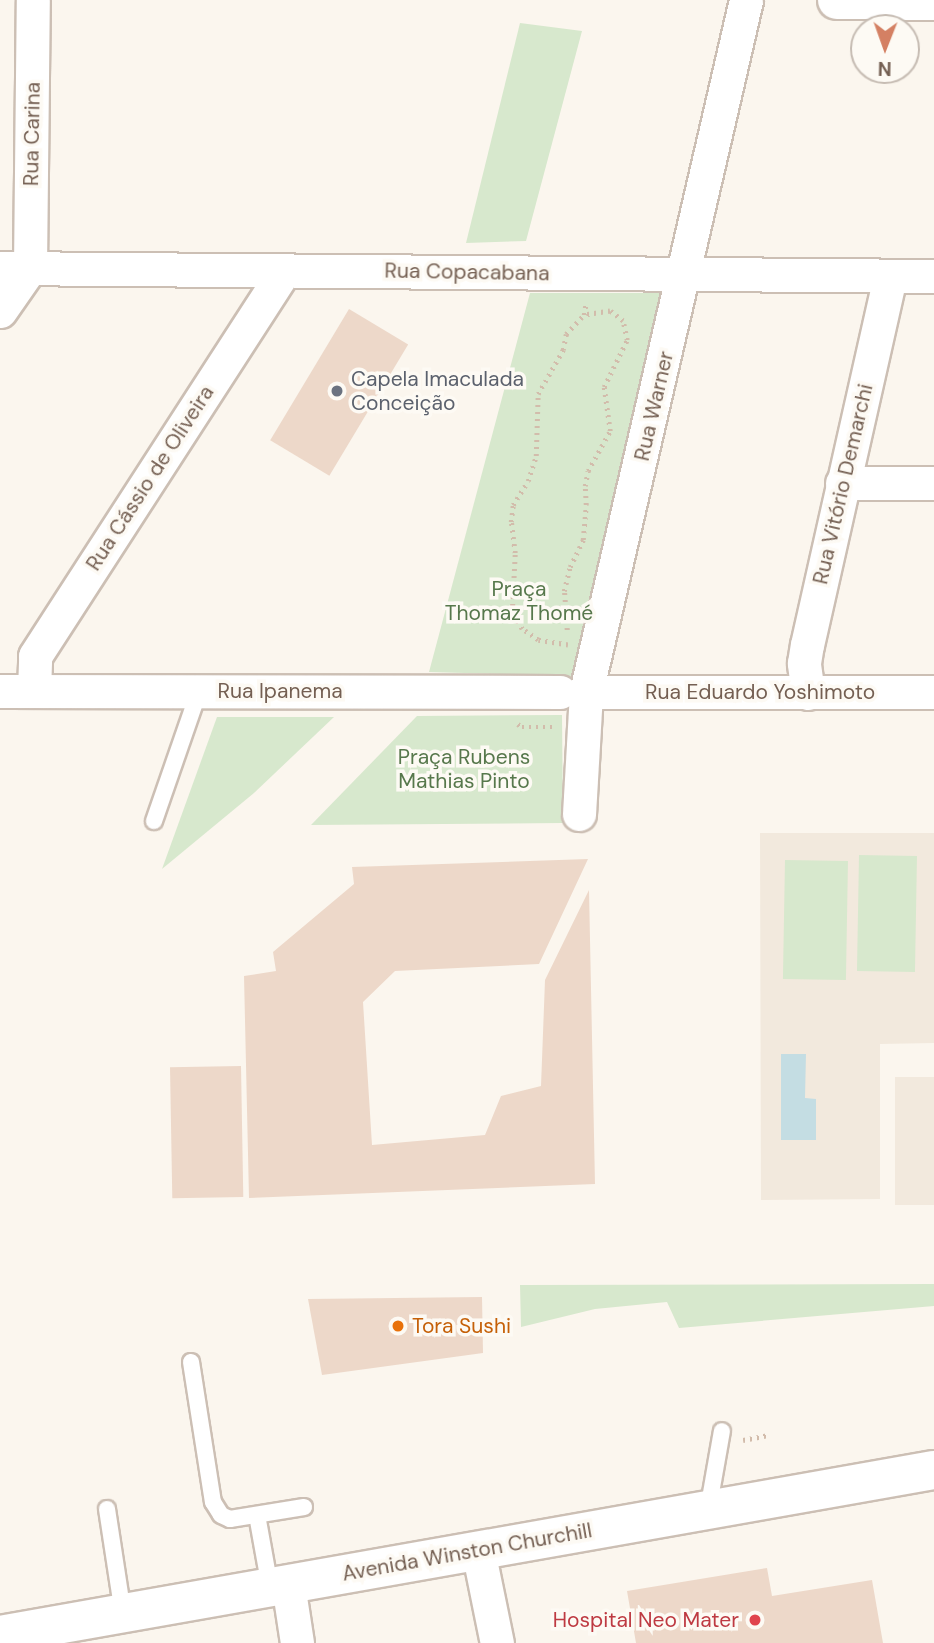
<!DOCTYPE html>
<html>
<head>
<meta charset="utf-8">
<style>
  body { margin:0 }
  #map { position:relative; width:934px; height:1643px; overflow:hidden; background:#fbf6ee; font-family:"DM Sans",sans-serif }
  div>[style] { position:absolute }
  .residential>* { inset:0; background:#f2e9dd; transform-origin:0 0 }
  .green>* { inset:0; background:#d7e8cd; transform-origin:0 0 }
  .water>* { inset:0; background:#c4dde3 }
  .building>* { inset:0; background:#edd8c9; transform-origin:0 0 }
  .path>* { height:4.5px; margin-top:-2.25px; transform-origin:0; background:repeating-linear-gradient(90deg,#d2bcab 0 2px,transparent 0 7px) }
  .roads { filter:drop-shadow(2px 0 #ccbfb4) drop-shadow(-2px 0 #ccbfb4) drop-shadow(0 2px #ccbfb4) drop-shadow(0 -2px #ccbfb4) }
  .service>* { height:16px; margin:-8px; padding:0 8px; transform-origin:8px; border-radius:8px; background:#fff }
  .minor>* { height:33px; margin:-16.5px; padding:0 16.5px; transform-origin:16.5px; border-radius:16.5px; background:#fff }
  .tertiary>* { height:38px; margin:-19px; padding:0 19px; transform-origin:19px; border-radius:19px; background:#fff }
  .secondary>* { height:38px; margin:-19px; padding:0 19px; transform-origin:19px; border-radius:19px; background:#fff }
  .dots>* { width:19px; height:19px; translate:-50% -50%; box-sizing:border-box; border:4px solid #fdfaf4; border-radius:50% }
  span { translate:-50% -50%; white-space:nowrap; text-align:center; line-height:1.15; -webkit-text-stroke:7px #fdfaf4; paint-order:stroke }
  .street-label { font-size:21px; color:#745f52 }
  .worship-label { font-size:21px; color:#5b616d }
  .left { translate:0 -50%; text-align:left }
  .park-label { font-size:21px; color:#57784c }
  .food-label { font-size:21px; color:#c56008 }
  .health-label { font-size:21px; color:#be3a42 }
  .right { translate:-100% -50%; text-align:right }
  .north { position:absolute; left:850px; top:14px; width:70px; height:70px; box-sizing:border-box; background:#fdfaf4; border:2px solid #c6bcb3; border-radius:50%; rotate:181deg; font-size:19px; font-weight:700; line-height:28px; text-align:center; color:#745f52 }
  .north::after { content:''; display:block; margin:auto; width:24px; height:32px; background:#d48063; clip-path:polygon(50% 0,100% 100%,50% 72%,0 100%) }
</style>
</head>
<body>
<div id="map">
  <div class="residential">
    <div style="clip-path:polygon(760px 833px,934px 833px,934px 1043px,880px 1044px,880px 1199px,761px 1200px)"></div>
    <div style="left:895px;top:1077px;width:39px;height:128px"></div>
  </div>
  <div class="green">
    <div style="clip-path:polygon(520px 23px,582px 31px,526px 241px,466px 243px)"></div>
    <div style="clip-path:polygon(530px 293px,662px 293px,573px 676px,429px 672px)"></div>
    <div style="clip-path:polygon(562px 715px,563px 823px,311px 825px,417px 716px)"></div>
    <div style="clip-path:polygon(217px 717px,334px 717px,254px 793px,162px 869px)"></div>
    <div style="left:859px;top:855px;width:58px;height:116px;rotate:1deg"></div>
    <div style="left:785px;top:860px;width:63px;height:119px;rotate:1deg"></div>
    <div style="clip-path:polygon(934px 1284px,934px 1306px,679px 1328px,667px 1302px,595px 1309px,521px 1327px,520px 1285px)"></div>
  </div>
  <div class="water">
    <div style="clip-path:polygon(781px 1054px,806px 1054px,805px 1098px,816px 1099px,816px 1140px,781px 1140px)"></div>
  </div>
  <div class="building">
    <div style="left:349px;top:309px;width:69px;height:153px;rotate:31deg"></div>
    <div style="clip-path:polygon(588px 859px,539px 964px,395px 971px,363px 1002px,372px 1145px,485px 1135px,501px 1096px,541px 1086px,545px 980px,589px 890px,595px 1184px,249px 1198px,244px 976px,276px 971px,273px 952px,354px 884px,352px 867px)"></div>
    <div style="left:241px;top:1066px;width:131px;height:71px;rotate:89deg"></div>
    <div style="clip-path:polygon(482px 1297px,483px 1353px,322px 1375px,308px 1299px)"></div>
    <div style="clip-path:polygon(767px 1568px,772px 1596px,872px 1580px,883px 1643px,636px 1643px,627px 1591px)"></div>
  </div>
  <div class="path">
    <div style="left:567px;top:630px;width:39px;rotate:-94deg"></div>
    <div style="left:564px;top:591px;width:25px;rotate:-76deg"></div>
    <div style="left:570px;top:567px;width:30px;rotate:-64deg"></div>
    <div style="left:583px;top:540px;width:35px;rotate:-85deg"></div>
    <div style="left:586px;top:505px;width:19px;rotate:-93deg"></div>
    <div style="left:585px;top:486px;width:15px;rotate:-79deg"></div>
    <div style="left:588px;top:471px;width:46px;rotate:-61.2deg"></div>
    <div style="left:610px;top:431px;width:44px;rotate:-97.8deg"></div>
    <div style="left:604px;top:387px;width:52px;rotate:-63.9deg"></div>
    <div style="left:627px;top:340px;width:19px;rotate:-102deg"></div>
    <div style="left:623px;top:321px;width:16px;rotate:-142deg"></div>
    <div style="left:610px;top:311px;width:26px;rotate:171deg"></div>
    <div style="left:568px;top:645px;width:30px;rotate:-171deg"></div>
    <div style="left:538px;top:640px;width:19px;rotate:-145deg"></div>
    <div style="left:522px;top:629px;width:19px;rotate:-122deg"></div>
    <div style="left:512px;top:613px;width:60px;rotate:-87.1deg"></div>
    <div style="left:515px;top:553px;width:31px;rotate:-97deg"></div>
    <div style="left:511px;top:522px;width:17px;rotate:-83deg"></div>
    <div style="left:513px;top:505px;width:28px;rotate:-58deg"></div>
    <div style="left:528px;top:481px;width:26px;rotate:-72deg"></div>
    <div style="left:536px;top:456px;width:62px;rotate:-88.2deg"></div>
    <div style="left:538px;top:394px;width:51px;rotate:-60.4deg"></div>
    <div style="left:563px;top:350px;width:16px;rotate:-79deg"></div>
    <div style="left:566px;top:334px;width:26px;rotate:-47deg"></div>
    <div style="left:584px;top:315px;width:13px;rotate:-81deg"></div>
    <div style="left:518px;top:724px;width:5px;rotate:37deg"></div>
    <div style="left:522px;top:727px;width:32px"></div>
    <div style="left:743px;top:1440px;width:26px;rotate:-11deg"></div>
  </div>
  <div class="roads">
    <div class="service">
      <div style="left:154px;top:821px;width:138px;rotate:-70.9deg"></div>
      <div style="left:191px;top:1362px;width:142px;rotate:81.1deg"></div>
      <div style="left:213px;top:1502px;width:15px;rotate:58deg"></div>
      <div style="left:221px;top:1515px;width:10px;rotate:24deg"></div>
      <div style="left:230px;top:1519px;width:75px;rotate:-9.2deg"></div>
      <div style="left:107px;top:1509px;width:105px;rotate:81.3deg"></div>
      <div style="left:708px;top:1510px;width:80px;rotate:-80deg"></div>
      <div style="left:257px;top:1515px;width:73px;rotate:79.8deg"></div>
    </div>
    <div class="minor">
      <div style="left:0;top:268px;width:934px;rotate:0.49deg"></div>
      <div style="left:0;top:311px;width:52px;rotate:-55.1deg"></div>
      <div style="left:30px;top:268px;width:268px;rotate:-89.4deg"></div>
      <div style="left:842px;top:483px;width:92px"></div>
      <div style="left:0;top:691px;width:560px;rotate:0.1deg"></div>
      <div style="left:34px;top:691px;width:35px;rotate:-88deg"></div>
      <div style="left:35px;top:656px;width:459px;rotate:-57.1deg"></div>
      <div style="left:586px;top:692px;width:348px"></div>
      <div style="left:808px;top:693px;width:30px;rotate:-98deg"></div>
      <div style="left:804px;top:663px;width:18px;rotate:-81deg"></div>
      <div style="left:807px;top:645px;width:378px;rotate:-77.3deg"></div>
      <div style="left:579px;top:814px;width:122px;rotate:-86.7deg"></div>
      <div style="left:586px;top:692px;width:710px;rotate:-76.98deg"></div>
      <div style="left:478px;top:1550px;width:95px;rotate:78.5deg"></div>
      <div style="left:288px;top:1584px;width:60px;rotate:81.3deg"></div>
    </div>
    <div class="tertiary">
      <div style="left:837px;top:0;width:97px;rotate:0.6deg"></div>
    </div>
    <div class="secondary">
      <div style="left:0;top:1635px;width:948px;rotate:-10.02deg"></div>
    </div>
  </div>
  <div class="dots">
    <div style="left:337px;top:391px;background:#6b7280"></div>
    <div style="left:398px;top:1326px;background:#e8710a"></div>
    <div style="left:755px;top:1620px;background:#e0444e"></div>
  </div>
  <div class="street-label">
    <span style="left:32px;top:134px;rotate:-89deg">Rua Carina</span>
    <span style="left:467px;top:272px;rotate:1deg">Rua Copacabana</span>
    <span style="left:654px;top:406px;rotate:-77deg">Rua Warner</span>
    <span style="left:150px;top:478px;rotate:-57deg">Rua Cássio de Oliveira</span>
    <span style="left:843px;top:484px;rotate:-77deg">Rua Vitório Demarchi</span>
    <span style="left:280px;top:691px">Rua Ipanema</span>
    <span style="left:760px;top:692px">Rua Eduardo Yoshimoto</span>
    <span style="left:467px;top:1552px;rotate:-10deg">Avenida Winston Churchill</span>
  </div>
  <div class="worship-label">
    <span class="left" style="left:351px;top:391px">Capela Imaculada<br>Conceição</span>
  </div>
  <div class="park-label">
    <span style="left:519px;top:601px">Praça<br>Thomaz Thomé</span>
    <span style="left:464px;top:769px">Praça Rubens<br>Mathias Pinto</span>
  </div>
  <div class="food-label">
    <span class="left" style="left:412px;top:1326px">Tora Sushi</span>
  </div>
  <div class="health-label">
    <span class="right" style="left:739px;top:1620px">Hospital Neo Mater</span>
  </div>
  <div class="north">N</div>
</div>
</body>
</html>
